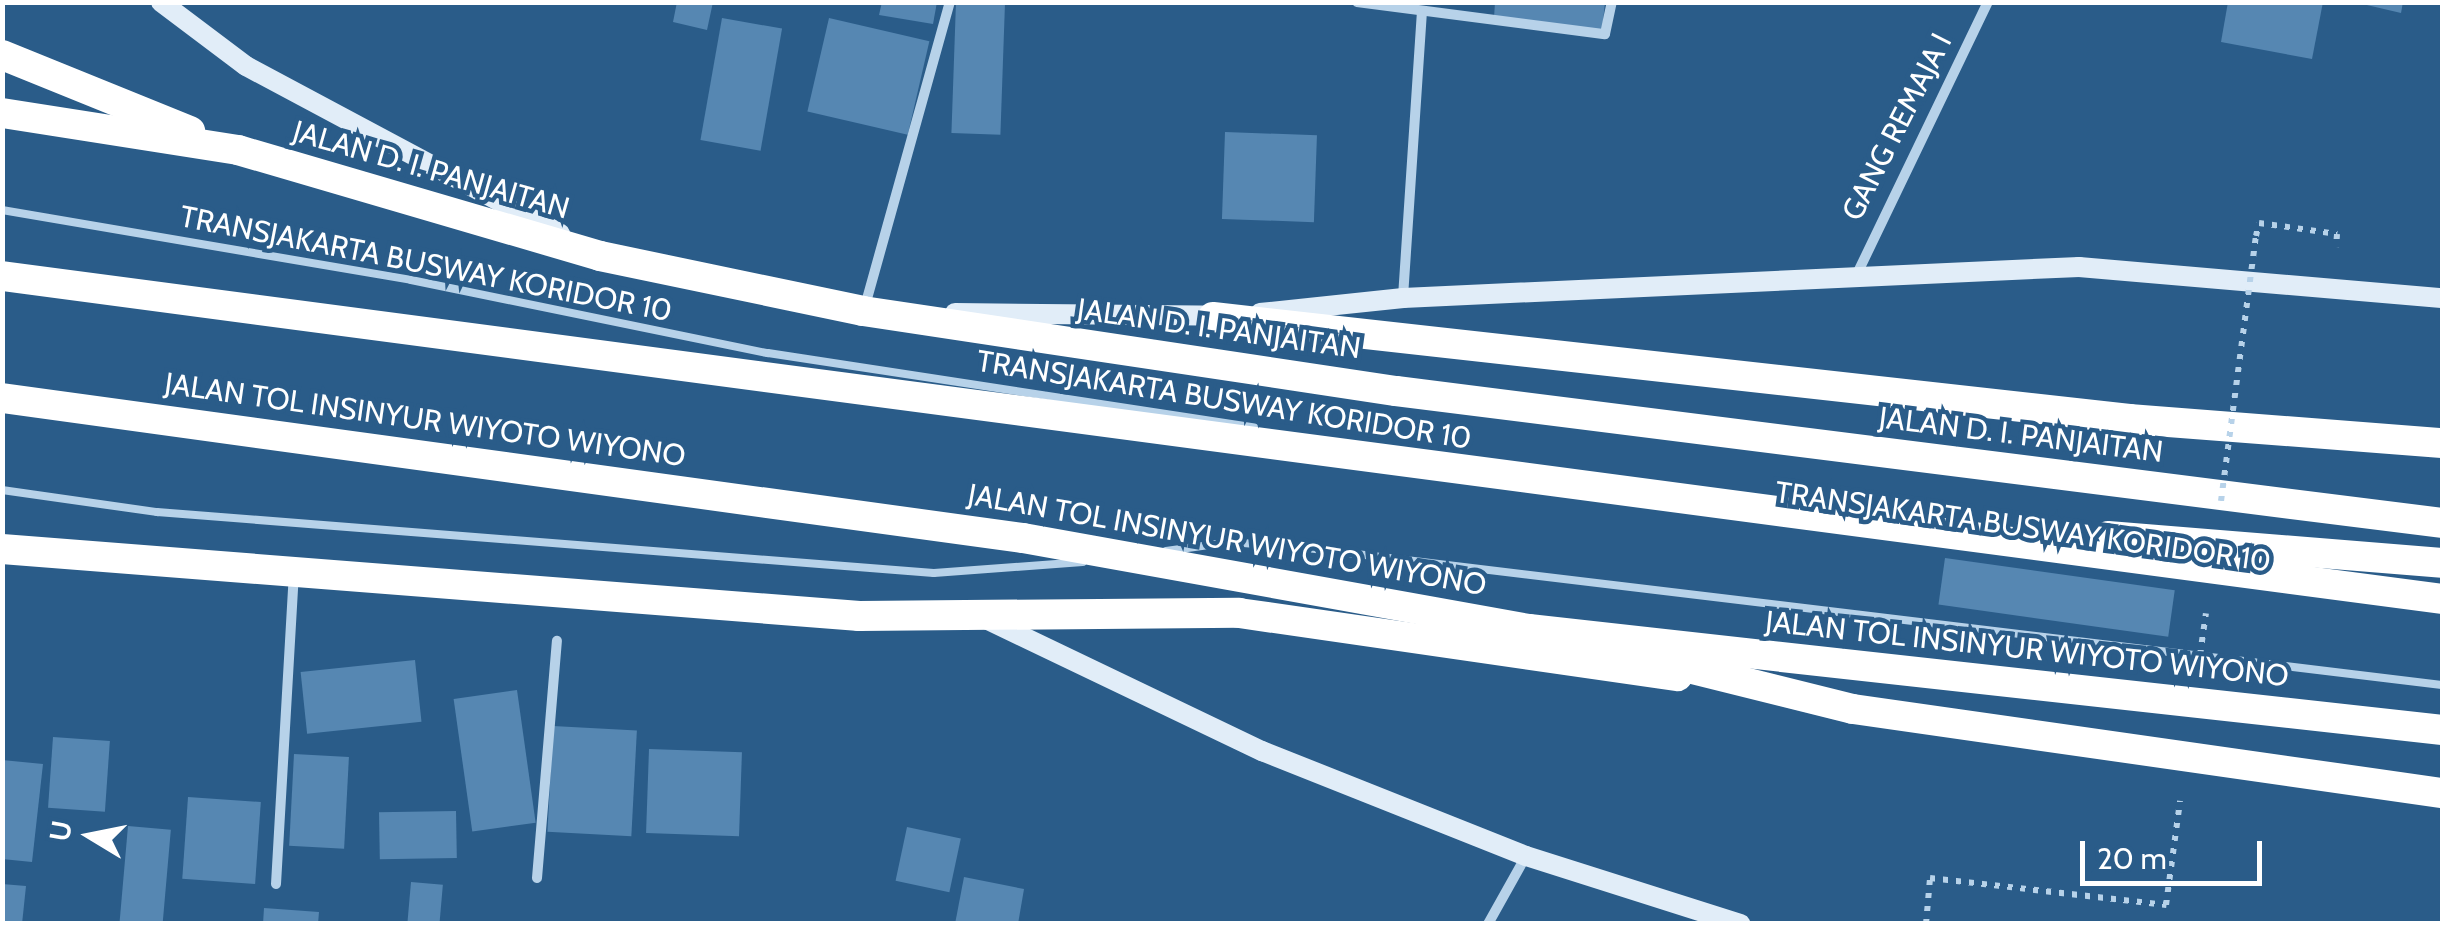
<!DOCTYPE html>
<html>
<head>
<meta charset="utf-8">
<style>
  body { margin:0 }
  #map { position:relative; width:2445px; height:926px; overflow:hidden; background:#2a5c89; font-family:Cabin,sans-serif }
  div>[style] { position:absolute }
  .building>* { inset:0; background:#5687b2; transform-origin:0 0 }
  .path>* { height:6px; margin-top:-3px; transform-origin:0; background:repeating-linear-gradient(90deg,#b7d2e9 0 5px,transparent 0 13px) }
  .lane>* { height:8px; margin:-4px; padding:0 4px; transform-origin:4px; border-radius:4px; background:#b7d2e9 }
  .street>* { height:10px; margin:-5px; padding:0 5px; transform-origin:5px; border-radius:5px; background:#b7d2e9 }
  .secondary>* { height:20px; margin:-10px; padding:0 10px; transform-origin:10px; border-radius:10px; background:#e1edf8 }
  .highway>* { height:30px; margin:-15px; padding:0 15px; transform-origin:15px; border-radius:15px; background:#fff }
  .path-bridge>* { height:6px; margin-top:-3px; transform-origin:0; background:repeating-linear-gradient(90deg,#b7d2e9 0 5px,transparent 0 13px) }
  .highway-bridge>* { height:30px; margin:-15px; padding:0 15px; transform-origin:15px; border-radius:15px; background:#fff }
  span { translate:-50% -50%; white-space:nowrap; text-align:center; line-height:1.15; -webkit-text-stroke:9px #2a5c89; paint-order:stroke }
  .street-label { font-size:30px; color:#fff }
  .frame { position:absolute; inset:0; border:5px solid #fff; pointer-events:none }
  .north { position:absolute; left:40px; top:786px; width:100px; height:100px; -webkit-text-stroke:8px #2a5c89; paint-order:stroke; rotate:280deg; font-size:28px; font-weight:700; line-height:40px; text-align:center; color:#fff }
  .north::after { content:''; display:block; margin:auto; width:35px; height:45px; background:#fff; clip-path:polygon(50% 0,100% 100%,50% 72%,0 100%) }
  .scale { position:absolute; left:2080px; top:841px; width:182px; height:45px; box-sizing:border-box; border:5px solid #fff; border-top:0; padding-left:12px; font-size:30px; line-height:35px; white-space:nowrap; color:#fff; -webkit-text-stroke:8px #2a5c89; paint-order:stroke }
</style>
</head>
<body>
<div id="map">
  <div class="building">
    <div style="clip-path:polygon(677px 2px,713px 2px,707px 30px,673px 22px)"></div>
    <div style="clip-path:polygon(882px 2px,937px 2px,933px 24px,879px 15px)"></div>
    <div style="left:956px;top:2px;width:49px;height:131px;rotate:2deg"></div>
    <div style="clip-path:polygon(1495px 2px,1605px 2px,1602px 31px,1494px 18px)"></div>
    <div style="clip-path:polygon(2228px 2px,2323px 2px,2312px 59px,2221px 42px)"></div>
    <div style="clip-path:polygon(2354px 2px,2403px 2px,2401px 13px)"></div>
    <div style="left:722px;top:18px;width:61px;height:124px;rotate:10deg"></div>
    <div style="left:829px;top:18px;width:103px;height:96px;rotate:13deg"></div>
    <div style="left:1225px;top:132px;width:92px;height:87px;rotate:2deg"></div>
    <div style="left:1945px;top:558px;width:232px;height:47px;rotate:8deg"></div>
    <div style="left:415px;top:660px;width:62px;height:115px;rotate:84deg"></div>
    <div style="left:517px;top:690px;width:134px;height:64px;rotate:82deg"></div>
    <div style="left:553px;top:726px;width:84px;height:106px;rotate:3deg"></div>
    <div style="left:53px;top:737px;width:57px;height:71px;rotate:4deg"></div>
    <div style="left:649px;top:749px;width:93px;height:84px;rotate:2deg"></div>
    <div style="left:294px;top:754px;width:55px;height:92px;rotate:3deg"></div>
    <div style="clip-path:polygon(2px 760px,43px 764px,32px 862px,2px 859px)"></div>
    <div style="left:188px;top:797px;width:73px;height:82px;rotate:4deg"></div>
    <div style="left:456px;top:811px;width:47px;height:77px;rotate:89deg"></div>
    <div style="left:128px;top:826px;width:43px;height:99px;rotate:5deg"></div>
    <div style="left:907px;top:827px;width:55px;height:55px;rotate:12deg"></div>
    <div style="clip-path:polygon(964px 877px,1024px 889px,1018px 924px,955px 924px)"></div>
    <div style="left:411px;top:882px;width:32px;height:42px;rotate:5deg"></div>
    <div style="clip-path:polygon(2px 884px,26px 886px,22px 924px,2px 924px)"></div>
    <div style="clip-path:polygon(264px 908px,319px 912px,318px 924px,263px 924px)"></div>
  </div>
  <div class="path">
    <div style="left:2256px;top:236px;width:13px;rotate:-77deg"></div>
    <div style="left:2259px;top:223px;width:79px;rotate:8deg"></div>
    <div style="left:2337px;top:234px;width:13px;rotate:94deg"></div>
  </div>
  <div class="lane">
    <div style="left:2px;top:210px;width:415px;rotate:9.7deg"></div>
    <div style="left:411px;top:280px;width:364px;rotate:11.6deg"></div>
    <div style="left:768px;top:353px;width:492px;rotate:8.7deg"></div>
    <div style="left:2px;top:490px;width:157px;rotate:8.1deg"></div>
    <div style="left:157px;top:512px;width:779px;rotate:4.49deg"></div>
    <div style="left:934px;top:573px;width:149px;rotate:-4.2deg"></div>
    <div style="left:1166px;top:551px;width:65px;rotate:-8deg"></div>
    <div style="left:1230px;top:542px;width:77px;rotate:4.5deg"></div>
    <div style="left:1307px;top:548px;width:1143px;rotate:6.88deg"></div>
  </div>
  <div class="street">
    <div style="left:1357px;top:2px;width:250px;rotate:7.4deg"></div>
    <div style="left:1605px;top:34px;width:33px;rotate:-78deg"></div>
    <div style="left:1856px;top:276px;width:304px;rotate:-64.3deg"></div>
    <div style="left:1403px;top:297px;width:286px;rotate:-86.2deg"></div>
    <div style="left:865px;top:306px;width:316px;rotate:-74.4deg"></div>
    <div style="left:537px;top:878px;width:238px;rotate:-85.2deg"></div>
    <div style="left:276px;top:884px;width:310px;rotate:-86.7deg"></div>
    <div style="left:1488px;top:924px;width:78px;rotate:-60.8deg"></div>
  </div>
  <div class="secondary">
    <div style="left:161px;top:2px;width:106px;rotate:37deg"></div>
    <div style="left:246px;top:66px;width:356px;rotate:28.1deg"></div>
    <div style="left:955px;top:313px;width:271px;rotate:0.6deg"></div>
    <div style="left:1260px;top:313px;width:144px;rotate:-6deg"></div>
    <div style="left:1403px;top:298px;width:677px;rotate:-2.63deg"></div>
    <div style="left:2079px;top:267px;width:364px;rotate:4.9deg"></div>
    <div style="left:988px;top:620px;width:304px;rotate:25.6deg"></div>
    <div style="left:1262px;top:751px;width:284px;rotate:21.7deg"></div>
    <div style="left:1526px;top:856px;width:225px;rotate:17.6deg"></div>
  </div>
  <div class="highway">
    <div style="left:2px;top:55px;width:203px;rotate:22deg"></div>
    <div style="left:2px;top:113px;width:239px;rotate:8.9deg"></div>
    <div style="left:238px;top:150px;width:377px;rotate:16.3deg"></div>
    <div style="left:600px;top:256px;width:269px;rotate:11.8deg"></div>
    <div style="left:863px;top:311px;width:539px;rotate:8.54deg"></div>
    <div style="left:1396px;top:391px;width:1054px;rotate:7.19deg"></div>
    <div style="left:1213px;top:317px;width:922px;rotate:6.35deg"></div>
    <div style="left:2129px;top:419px;width:314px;rotate:4.4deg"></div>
    <div style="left:2px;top:549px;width:860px;rotate:4.47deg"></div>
    <div style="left:859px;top:616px;width:380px;rotate:-0.5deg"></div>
    <div style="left:1239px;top:613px;width:443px;rotate:8.2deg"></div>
  </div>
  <div class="path-bridge">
    <div style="left:2221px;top:501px;width:267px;rotate:-82.5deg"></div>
    <div style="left:2200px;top:655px;width:42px;rotate:-81.9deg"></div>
    <div style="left:1926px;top:924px;width:46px;rotate:-85deg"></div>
    <div style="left:1930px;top:878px;width:238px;rotate:6.5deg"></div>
    <div style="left:2166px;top:905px;width:105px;rotate:-82.3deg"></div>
  </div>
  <div class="highway-bridge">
    <div style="left:2px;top:276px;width:2461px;rotate:7.54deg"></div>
    <div style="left:2px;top:398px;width:1031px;rotate:7.81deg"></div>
    <div style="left:1023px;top:538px;width:514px;rotate:10.2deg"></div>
    <div style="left:1529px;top:629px;width:919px;rotate:6.31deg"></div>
    <div style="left:2108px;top:536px;width:335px;rotate:4.6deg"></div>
    <div style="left:1648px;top:658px;width:211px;rotate:14deg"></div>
    <div style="left:1853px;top:709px;width:595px;rotate:8.12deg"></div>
  </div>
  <div class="street-label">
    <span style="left:1897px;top:127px;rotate:-63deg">GANG REMAJA I</span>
    <span style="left:431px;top:170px;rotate:16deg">JALAN D. I. PANJAITAN</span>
    <span style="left:426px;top:264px;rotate:11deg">TRANSJAKARTA BUSWAY KORIDOR 10</span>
    <span style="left:1219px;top:329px;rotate:8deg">JALAN D. I. PANJAITAN</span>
    <span style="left:1224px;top:400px;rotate:9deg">TRANSJAKARTA BUSWAY KORIDOR 10</span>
    <span style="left:425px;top:420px;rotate:8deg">JALAN TOL INSINYUR WIYOTO WIYONO</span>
    <span style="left:2021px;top:435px;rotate:7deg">JALAN D. I. PANJAITAN</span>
    <span style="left:2023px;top:527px;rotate:8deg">TRANSJAKARTA BUSWAY KORIDOR 10</span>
    <span style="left:1227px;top:540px;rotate:10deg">JALAN TOL INSINYUR WIYOTO WIYONO</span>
    <span style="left:2027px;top:649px;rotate:6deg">JALAN TOL INSINYUR WIYOTO WIYONO</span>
  </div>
  <div class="frame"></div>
  <div class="north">U</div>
  <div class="scale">20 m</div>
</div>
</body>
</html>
